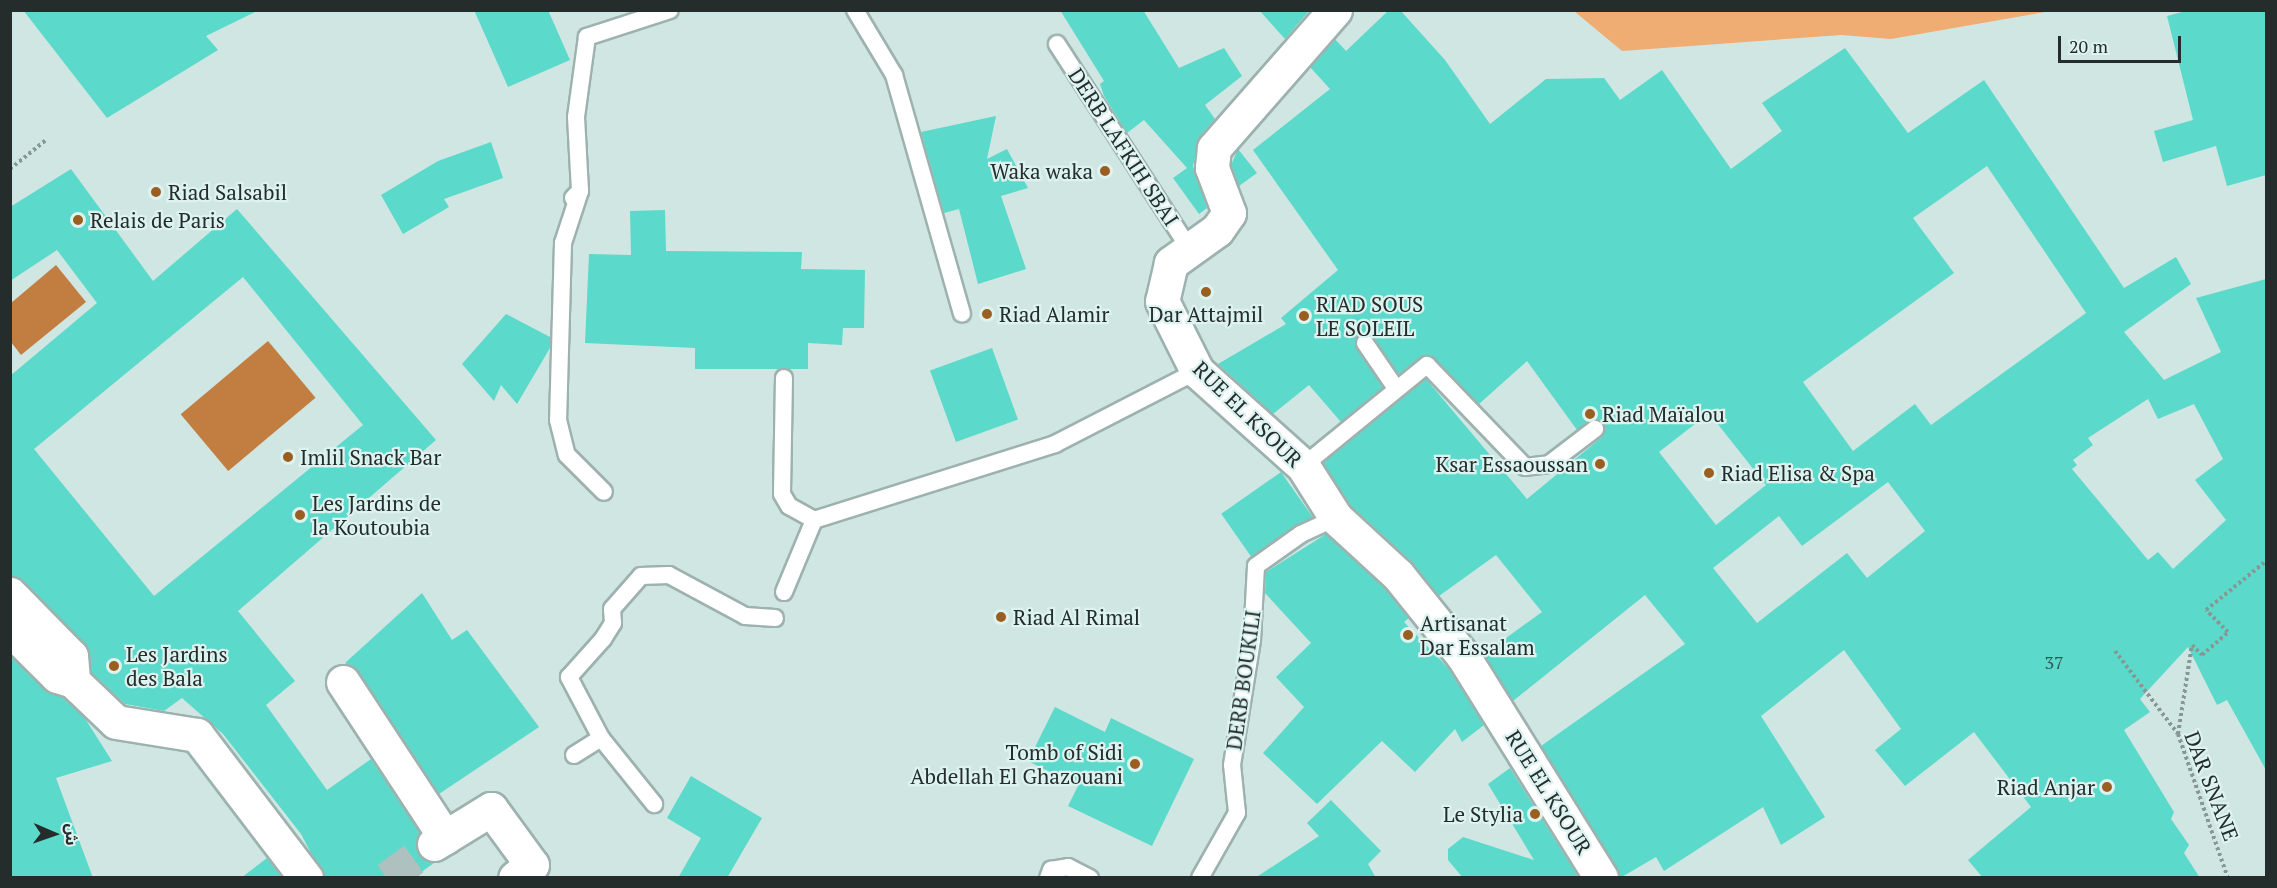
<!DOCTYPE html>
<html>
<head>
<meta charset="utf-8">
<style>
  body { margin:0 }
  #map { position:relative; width:2277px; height:888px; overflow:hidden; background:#d0e6e2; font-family:"PT Serif","Noto Sans Arabic",serif }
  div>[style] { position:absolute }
  .green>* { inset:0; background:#efad74 }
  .water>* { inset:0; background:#c17e40; transform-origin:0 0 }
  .building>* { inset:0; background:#5bd9ca; transform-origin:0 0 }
  .street-tunnel>* { height:33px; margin-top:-16.5px; transform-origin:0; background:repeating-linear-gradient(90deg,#aec1be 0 33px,transparent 0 49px) }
  .path>* { height:4px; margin-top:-2px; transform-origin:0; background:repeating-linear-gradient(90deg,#879794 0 3px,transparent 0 6px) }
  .roads { filter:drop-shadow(2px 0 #9db2ae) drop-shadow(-2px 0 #9db2ae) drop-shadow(0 2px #9db2ae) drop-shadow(0 -2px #9db2ae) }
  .lane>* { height:16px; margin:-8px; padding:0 8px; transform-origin:8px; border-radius:8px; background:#fff }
  .street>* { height:33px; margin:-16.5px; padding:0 16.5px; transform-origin:16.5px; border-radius:16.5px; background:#fff }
  .dots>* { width:16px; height:16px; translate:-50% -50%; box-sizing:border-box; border:3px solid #ddf3ef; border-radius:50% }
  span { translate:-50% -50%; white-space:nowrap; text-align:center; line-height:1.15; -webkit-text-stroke:4.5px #ddf3ef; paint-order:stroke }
  .number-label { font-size:18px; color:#325854 }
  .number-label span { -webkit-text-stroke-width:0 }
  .street-label { font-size:21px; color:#252d2c }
  .poi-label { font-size:21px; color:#252d2c }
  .right { translate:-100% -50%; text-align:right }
  .left { translate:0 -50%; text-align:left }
  .frame { position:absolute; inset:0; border:12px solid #252d2c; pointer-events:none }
  .north { position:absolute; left:24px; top:804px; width:60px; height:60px; -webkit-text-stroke:4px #ddf3ef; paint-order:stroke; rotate:92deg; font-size:16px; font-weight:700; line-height:24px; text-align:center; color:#252d2c }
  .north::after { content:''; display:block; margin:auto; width:21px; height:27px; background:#252d2c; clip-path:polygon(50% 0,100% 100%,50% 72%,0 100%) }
  .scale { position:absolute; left:2058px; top:36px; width:123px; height:27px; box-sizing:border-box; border:3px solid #252d2c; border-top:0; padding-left:8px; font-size:18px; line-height:21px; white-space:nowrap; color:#252d2c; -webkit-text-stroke:4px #ddf3ef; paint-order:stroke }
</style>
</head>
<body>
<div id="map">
  <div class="green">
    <div style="clip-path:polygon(1574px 11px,2051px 11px,1891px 39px,1841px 35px,1622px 51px)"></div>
  </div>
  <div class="water">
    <div style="clip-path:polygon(56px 265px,86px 302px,21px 355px,11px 342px,11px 303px)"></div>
    <div style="left:268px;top:341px;width:74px;height:114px;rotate:50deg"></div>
  </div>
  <div class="building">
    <div style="clip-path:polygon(23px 10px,259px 10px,206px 36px,218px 50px,107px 118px)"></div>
    <div style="clip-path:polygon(474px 10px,548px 10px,570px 60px,508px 87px)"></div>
    <div style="clip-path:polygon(1060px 10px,1143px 10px,1179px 68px,1224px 48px,1242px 76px,1205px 105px,1215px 119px,1200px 136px,1193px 166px,1207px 208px,1199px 214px,1173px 178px,1187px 168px,1144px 120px,1127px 133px,1104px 96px,1100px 84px,1104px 81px)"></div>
    <div style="clip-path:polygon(1259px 10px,1307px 10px,1308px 12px,1285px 39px)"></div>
    <div style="clip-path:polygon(evenodd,1389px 10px,1400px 10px,1445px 60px,1490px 124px,1546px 79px,1604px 78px,1620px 100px,1662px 70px,1731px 169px,1782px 131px,1762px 103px,1845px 48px,1908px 133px,1984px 80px,2124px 288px,2176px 257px,2191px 284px,2124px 332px,2164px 380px,2221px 352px,2196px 298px,2266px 279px,2266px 770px,2227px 700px,2217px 705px,2188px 647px,2140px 699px,2150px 712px,2124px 730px,2174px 812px,2171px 819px,2189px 845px,2184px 853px,2200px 878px,1983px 878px,1968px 860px,2031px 807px,1974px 732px,1905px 786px,1875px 750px,1901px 729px,1844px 650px,1761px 716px,1825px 817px,1781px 845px,1763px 807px,1664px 871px,1656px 857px,1620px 878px,1541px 746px,1685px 644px,1645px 595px,1513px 701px,1484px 654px,1542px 612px,1496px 555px,1439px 596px,1411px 561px,1351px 506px,1323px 463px,1426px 379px,1527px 499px,1602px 437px,1603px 422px,1593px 419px,1577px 430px,1527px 361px,1479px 404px,1431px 355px,1399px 374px,1365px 333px,1355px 344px,1383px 388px,1341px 422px,1309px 385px,1273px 414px,1218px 364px,1286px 324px,1281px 318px,1338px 270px,1253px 150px,1330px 89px,1310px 67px,1335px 39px,1346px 51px,1389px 10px,1987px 166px,2086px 313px,1931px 425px,1915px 404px,1853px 451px,1803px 382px,1954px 273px,1913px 218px,1987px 166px,1389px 10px,2148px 399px,2158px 419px,2194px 404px,2223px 459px,2195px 480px,2226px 520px,2173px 569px,2158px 552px,2148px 560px,2072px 469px,2077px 465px,2073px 460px,2093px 445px,2088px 438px,2148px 399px,1389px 10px,1709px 413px,1766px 485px,1716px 525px,1659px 452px,1709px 413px,1389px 10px,1888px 482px,1925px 531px,1867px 578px,1847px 553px,1757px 623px,1713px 568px,1779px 516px,1802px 546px,1888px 482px)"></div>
    <div style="clip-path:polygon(2189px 10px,2266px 10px,2266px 175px,2227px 186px,2216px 146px,2163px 162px,2154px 131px,2193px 120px,2167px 16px)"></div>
    <div style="clip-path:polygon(996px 116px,987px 159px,1007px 149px,1028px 188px,1001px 196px,1026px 269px,978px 284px,959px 209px,944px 213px,921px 132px)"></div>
    <div style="clip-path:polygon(491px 142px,503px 178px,444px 199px,449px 207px,403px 234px,381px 195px,438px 161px)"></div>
    <div style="clip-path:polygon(1238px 149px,1257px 173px,1239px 186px,1231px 165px)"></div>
    <div style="clip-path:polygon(evenodd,71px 169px,153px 281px,237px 209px,436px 440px,238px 611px,295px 681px,266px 705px,327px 790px,371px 759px,420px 833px,418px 853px,434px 863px,413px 878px,324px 878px,301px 834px,223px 734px,182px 698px,164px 711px,125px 704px,91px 672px,84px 643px,23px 581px,10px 576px,10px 376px,97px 303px,57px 250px,10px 281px,10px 207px,71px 169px,243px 277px,363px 425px,154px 596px,34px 449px,243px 277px)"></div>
    <div style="clip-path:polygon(665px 210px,666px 251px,802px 252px,801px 269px,865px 270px,864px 328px,843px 328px,842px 345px,808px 343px,808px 369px,695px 369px,695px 348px,585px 343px,589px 254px,631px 255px,630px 211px)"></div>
    <div style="clip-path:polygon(506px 314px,550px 337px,550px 348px,517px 404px,501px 385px,494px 401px,462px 364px)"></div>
    <div style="left:992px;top:348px;width:76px;height:66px;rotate:70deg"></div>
    <div style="left:1281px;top:472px;width:55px;height:73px;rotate:55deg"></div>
    <div style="clip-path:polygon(1326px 534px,1384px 588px,1409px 618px,1404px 622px,1449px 669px,1484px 725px,1462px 742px,1455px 729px,1415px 772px,1382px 741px,1317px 804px,1263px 753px,1304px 707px,1276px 677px,1311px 643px,1265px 593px,1266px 572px)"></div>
    <div style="clip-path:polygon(422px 593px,452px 640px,467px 630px,539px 727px,439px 794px,359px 672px,345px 663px)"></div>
    <div style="clip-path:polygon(10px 656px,44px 689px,63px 698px,84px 717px,112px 761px,56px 778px,93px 878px,10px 878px)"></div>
    <div style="clip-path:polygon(1055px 707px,1105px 732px,1111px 718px,1194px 759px,1152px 846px,1068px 806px,1078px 786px,1028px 761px)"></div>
    <div style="clip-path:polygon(1510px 768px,1579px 878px,1463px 878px,1448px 860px,1448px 849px,1463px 837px,1534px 860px,1488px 784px)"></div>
    <div style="clip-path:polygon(691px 776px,762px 818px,727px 878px,678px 878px,701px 838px,667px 818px)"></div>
    <div style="clip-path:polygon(1331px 800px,1381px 851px,1368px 864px,1376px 878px,1255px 878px,1319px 836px,1307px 823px)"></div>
    <div style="clip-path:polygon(267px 858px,282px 878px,241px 878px)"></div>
  </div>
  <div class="street-tunnel">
    <div style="left:387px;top:878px;width:58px;rotate:-35.9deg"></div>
  </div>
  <div class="path">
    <div style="left:10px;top:169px;width:46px;rotate:-38.9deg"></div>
    <div style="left:2115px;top:651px;width:104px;rotate:52.8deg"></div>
    <div style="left:2178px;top:734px;width:152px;rotate:70.9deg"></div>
    <div style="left:2178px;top:734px;width:90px;rotate:-81.1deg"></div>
    <div style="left:2192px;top:645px;width:14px;rotate:45deg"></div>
    <div style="left:2202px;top:655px;width:35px;rotate:-41deg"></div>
    <div style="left:2228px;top:632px;width:31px;rotate:-135deg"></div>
    <div style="left:2206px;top:610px;width:77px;rotate:-39.2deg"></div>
  </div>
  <div class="roads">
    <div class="lane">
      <div style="left:855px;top:10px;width:76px;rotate:59deg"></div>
      <div style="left:894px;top:75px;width:248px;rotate:74.1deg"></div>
      <div style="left:1057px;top:44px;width:247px;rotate:57.1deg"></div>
      <div style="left:580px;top:191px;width:55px;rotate:108.1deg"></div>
      <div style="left:563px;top:243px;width:177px;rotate:91.6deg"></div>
      <div style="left:558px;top:420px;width:36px;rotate:76deg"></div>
      <div style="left:567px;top:455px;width:52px;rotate:45deg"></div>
      <div style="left:573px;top:198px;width:10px;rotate:-45deg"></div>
      <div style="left:580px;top:191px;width:74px;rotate:-93.1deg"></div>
      <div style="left:576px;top:117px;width:81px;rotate:-82.2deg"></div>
      <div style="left:587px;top:37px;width:87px;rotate:-18deg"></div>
      <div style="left:1365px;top:343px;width:53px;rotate:55.7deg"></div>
      <div style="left:784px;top:378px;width:116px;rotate:91deg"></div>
      <div style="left:782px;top:494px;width:14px;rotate:60deg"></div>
      <div style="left:789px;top:506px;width:29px;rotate:29deg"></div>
      <div style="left:1303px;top:466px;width:160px;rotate:-39.2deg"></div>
      <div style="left:1427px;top:365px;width:141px;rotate:46.1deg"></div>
      <div style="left:1525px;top:467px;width:24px;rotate:-7deg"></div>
      <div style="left:1549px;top:464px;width:58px;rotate:-37.3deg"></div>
      <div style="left:784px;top:592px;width:78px;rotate:-67.4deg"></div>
      <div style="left:814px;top:520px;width:253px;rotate:-17.5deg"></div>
      <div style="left:1055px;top:444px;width:160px;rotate:-27.2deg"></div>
      <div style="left:601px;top:738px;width:85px;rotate:51.2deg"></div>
      <div style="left:574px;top:755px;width:32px;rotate:-32deg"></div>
      <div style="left:601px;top:738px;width:69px;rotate:-117.7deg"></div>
      <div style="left:569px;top:677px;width:51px;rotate:-48.2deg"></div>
      <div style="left:603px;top:639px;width:19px;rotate:-58deg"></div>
      <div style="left:613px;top:623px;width:14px;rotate:-94deg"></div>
      <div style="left:612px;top:609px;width:44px;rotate:-48.7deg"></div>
      <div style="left:641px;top:576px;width:28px;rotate:-2deg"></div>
      <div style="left:669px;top:575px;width:86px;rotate:28.3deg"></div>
      <div style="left:745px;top:616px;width:30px;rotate:4deg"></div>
      <div style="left:1048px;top:878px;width:9px;rotate:-69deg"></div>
      <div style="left:1051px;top:870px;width:17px;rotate:-10deg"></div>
      <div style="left:1068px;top:867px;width:25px;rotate:27deg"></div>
      <div style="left:1200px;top:878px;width:75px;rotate:-60.4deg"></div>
      <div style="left:1237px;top:813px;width:48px;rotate:-95.9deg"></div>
      <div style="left:1232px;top:765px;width:127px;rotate:-80.9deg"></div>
      <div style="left:1252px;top:640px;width:74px;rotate:-86.9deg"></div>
      <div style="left:1256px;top:566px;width:55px;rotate:-35.4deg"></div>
      <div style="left:1301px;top:534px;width:38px;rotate:-25deg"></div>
    </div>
    <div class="street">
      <div style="left:1335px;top:10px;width:184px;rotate:131.2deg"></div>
      <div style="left:1214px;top:148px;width:20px;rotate:96deg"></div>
      <div style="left:1212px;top:168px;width:48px;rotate:69.3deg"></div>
      <div style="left:1229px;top:213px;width:21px;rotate:125deg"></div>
      <div style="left:1217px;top:230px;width:57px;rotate:144.3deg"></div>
      <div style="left:1171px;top:263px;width:39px;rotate:103deg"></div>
      <div style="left:1162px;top:301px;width:78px;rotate:63.4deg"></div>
      <div style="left:1197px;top:371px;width:142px;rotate:41.9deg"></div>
      <div style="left:1303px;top:466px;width:62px;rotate:57.6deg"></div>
      <div style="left:1336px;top:518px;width:84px;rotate:42.6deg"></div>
      <div style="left:1398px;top:575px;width:104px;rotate:51.3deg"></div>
      <div style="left:1463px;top:656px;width:261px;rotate:58.1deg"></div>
      <div style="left:10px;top:594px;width:87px;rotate:45.5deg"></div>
      <div style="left:71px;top:656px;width:25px;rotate:85deg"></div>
      <div style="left:10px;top:629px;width:66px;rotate:45deg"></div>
      <div style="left:57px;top:676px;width:17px;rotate:17deg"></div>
      <div style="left:73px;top:681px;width:59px;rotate:43.6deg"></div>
      <div style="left:116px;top:722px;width:82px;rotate:9.1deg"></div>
      <div style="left:197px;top:735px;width:180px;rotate:52.7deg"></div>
      <div style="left:343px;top:682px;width:186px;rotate:56.7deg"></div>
      <div style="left:434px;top:844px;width:67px;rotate:-31.6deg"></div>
      <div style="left:491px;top:809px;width:69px;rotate:53.8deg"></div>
      <div style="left:532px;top:865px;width:21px;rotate:143deg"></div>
    </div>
  </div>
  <div class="dots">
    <div style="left:1105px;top:171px;background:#9b5e21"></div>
    <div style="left:156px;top:192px;background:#9b5e21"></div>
    <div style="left:78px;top:220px;background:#9b5e21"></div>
    <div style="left:1206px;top:292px;background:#9b5e21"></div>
    <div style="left:987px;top:314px;background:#9b5e21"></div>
    <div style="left:1304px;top:316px;background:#9b5e21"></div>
    <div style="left:1590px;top:414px;background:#9b5e21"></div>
    <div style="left:288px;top:457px;background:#9b5e21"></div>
    <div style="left:1600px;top:464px;background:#9b5e21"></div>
    <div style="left:1709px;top:473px;background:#9b5e21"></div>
    <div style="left:300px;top:515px;background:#9b5e21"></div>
    <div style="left:1001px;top:617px;background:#9b5e21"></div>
    <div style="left:1408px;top:635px;background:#9b5e21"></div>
    <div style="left:114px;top:666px;background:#9b5e21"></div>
    <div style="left:1135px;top:764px;background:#9b5e21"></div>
    <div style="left:2107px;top:787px;background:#9b5e21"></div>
    <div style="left:1535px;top:814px;background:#9b5e21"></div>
  </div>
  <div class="number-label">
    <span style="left:2054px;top:662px">37</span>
  </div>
  <div class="street-label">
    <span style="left:1124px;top:147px;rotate:57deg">DERB LAFKIH SBAI</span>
    <span style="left:1248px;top:414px;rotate:44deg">RUE EL KSOUR</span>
    <span style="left:1243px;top:680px;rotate:-82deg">DERB BOUKILI</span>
    <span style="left:2212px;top:786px;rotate:69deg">DAR SNANE</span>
    <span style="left:1549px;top:792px;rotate:58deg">RUE EL KSOUR</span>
  </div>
  <div class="poi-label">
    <span class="right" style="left:1093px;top:171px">Waka waka</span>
    <span class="left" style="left:168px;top:192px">Riad Salsabil</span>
    <span class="left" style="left:90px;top:220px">Relais de Paris</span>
    <span class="left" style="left:1316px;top:316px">RIAD SOUS<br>LE SOLEIL</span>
    <span class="left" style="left:999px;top:314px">Riad Alamir</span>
    <span style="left:1206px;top:314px">Dar Attajmil</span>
    <span class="left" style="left:1602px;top:414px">Riad Maïalou</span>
    <span class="left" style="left:300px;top:457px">Imlil Snack Bar</span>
    <span class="right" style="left:1588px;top:464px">Ksar Essaoussan</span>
    <span class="left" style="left:1721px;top:473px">Riad Elisa &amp; Spa</span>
    <span class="left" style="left:312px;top:515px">Les Jardins de<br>la Koutoubia</span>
    <span class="left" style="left:1013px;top:617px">Riad Al Rimal</span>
    <span class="left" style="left:1420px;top:635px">Artisanat<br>Dar Essalam</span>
    <span class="left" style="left:126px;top:666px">Les Jardins<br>des Bala</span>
    <span class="right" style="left:1123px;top:764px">Tomb of Sidi<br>Abdellah El Ghazouani</span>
    <span class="right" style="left:2095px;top:787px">Riad Anjar</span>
    <span class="right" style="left:1523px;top:814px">Le Stylia</span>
  </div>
  <div class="frame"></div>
  <div class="north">ش</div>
  <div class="scale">20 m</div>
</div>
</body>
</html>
